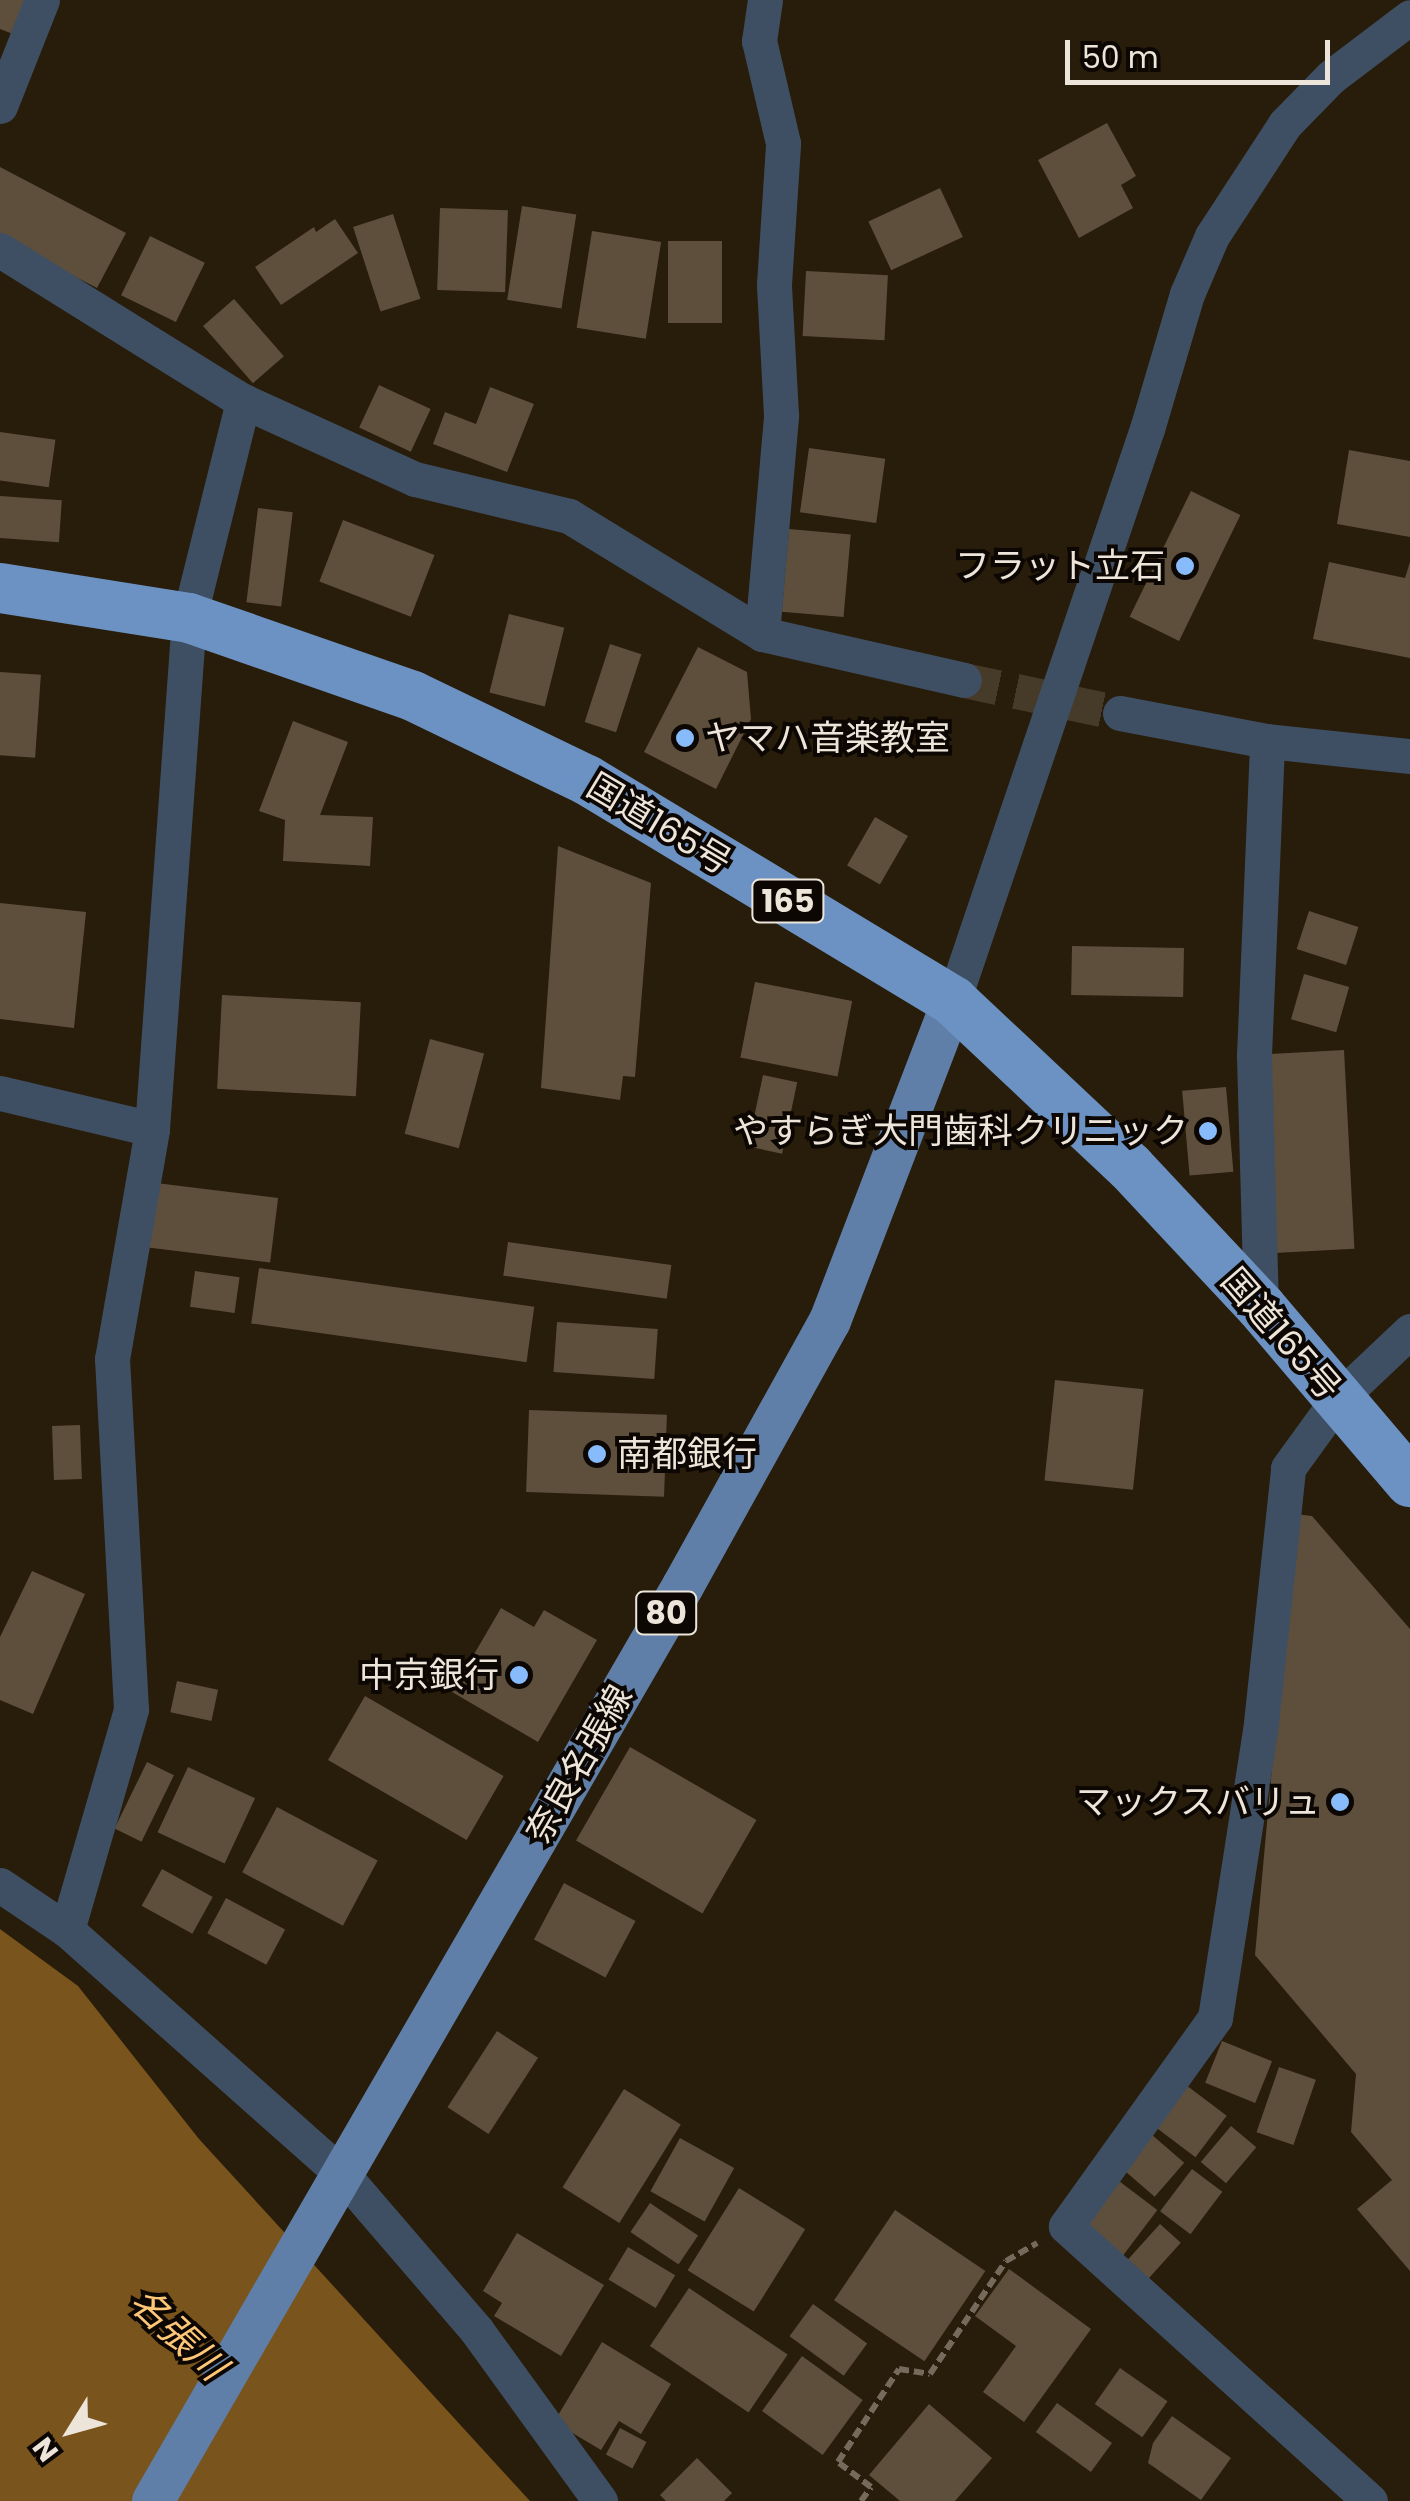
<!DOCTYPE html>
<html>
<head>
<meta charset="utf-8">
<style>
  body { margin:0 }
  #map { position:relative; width:1410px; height:2501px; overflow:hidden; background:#281c0a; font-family:Poppins,"Noto Sans JP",sans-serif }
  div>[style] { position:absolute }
  .water>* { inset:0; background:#79541c }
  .building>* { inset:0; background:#5d4f3b; transform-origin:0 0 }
  .minor-tunnel>* { height:35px; margin-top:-17.5px; transform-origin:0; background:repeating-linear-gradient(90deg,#463a29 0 35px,transparent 0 53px) }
  .path>* { height:6px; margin-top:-3px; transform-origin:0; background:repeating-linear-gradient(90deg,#756a5b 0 10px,transparent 0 15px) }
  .minor>* { height:35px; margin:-17.5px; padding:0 17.5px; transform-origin:17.5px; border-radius:17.5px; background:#3f4f63 }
  .major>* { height:42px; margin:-21px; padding:0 21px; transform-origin:21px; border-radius:21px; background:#5f7fa8 }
  .highway>* { height:50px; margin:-25px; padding:0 25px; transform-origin:25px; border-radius:25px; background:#6b92c3 }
  .dots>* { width:28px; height:28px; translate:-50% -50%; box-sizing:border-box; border:5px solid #0d0703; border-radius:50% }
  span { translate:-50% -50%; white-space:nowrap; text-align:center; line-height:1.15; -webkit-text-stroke:8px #0d0703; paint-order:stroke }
  .shield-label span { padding:2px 8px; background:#0d0703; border:2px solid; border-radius:8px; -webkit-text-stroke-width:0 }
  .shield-label { font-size:32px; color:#ede5d9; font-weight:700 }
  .poi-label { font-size:35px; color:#ede5d9 }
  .right { translate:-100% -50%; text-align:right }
  .left { translate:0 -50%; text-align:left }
  .street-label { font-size:35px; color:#ede5d9 }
  .water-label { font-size:38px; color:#fec677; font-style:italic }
  .north { position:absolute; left:20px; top:2381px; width:100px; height:100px; -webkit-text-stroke:8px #0d0703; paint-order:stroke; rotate:233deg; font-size:28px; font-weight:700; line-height:40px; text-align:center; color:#ede5d9 }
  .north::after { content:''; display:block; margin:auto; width:35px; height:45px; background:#ede5d9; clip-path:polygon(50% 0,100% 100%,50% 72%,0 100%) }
  .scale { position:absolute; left:1065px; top:40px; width:265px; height:45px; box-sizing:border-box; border:5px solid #ede5d9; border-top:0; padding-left:12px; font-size:30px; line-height:35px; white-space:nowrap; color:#ede5d9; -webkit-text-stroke:8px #0d0703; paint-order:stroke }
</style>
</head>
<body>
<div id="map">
  <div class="water">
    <div style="clip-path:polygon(0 1929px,78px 1986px,199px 2139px,530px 2501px,0 2501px)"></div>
  </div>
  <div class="building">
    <div style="clip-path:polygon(0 0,25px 0,13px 34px,0 29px)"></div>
    <div style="clip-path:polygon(1107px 123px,1136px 176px,1121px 185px,1133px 208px,1079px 238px,1038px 160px)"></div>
    <div style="clip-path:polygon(0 167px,126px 233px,97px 288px,0 238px)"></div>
    <div style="left:940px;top:188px;width:54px;height:79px;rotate:65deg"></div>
    <div style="left:522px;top:206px;width:55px;height:95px;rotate:9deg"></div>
    <div style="left:440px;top:208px;width:68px;height:82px;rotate:2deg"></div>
    <div style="left:393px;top:214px;width:89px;height:42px;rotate:72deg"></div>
    <div style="clip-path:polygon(335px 219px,358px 253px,281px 305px,255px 267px,314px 227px,316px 232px)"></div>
    <div style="left:592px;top:231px;width:70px;height:98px;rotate:9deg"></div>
    <div style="left:150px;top:236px;width:61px;height:66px;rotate:26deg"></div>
    <div style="left:668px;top:241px;width:54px;height:82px"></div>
    <div style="left:806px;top:271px;width:82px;height:65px;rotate:3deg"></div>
    <div style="left:234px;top:299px;width:76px;height:41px;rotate:49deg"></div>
    <div style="left:379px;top:385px;width:57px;height:47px;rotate:25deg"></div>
    <div style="clip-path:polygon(490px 387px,534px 404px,507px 472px,433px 444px,445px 412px,476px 424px)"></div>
    <div style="left:0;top:432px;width:56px;height:48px;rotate:8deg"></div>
    <div style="left:809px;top:448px;width:77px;height:65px;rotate:8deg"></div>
    <div style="clip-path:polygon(1349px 450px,1410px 461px,1410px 537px,1337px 524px)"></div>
    <div style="left:1191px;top:491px;width:55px;height:140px;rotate:26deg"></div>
    <div style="left:0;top:496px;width:62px;height:42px;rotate:4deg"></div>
    <div style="left:258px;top:508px;width:35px;height:95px;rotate:7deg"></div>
    <div style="left:343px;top:520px;width:98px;height:66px;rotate:21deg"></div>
    <div style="left:789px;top:529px;width:62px;height:83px;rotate:5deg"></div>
    <div style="clip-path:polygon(1329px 562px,1405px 578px,1410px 562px,1410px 658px,1313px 639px)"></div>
    <div style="left:509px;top:614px;width:57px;height:81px;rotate:14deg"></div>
    <div style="left:610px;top:644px;width:33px;height:82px;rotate:18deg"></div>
    <div style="clip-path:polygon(698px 647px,747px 672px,751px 719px,716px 789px,644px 752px)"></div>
    <div style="left:0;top:672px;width:41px;height:83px;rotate:4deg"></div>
    <div style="clip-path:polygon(293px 721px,348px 742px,320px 815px,373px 817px,370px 866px,283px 861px,285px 820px,259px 811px)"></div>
    <div style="left:875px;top:817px;width:38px;height:56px;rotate:30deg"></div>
    <div style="clip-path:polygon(558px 846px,651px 883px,635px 1077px,623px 1076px,620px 1100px,541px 1088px)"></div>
    <div style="clip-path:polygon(0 903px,86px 912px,74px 1028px,0 1019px)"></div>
    <div style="left:1309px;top:911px;width:52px;height:40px;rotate:18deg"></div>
    <div style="left:1072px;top:946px;width:112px;height:49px;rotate:1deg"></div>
    <div style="left:1304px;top:974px;width:47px;height:47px;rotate:16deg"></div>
    <div style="left:755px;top:982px;width:99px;height:77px;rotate:11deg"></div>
    <div style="left:222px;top:995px;width:139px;height:94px;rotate:3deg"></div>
    <div style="left:430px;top:1039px;width:56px;height:98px;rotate:15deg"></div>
    <div style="left:1344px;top:1050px;width:199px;height:90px;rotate:87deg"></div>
    <div style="left:763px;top:1075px;width:35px;height:73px;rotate:12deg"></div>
    <div style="left:1226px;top:1087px;width:85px;height:44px;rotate:85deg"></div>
    <div style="left:156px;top:1183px;width:123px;height:65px;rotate:7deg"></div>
    <div style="left:508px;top:1242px;width:165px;height:34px;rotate:8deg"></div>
    <div style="left:259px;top:1268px;width:278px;height:56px;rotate:8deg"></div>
    <div style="left:195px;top:1271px;width:45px;height:36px;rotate:8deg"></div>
    <div style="left:557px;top:1322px;width:101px;height:50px;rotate:4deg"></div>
    <div style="left:1055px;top:1380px;width:89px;height:101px;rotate:6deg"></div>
    <div style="left:529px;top:1410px;width:138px;height:82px;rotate:2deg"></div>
    <div style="left:80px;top:1425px;width:54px;height:28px;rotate:88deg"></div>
    <div style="clip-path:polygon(1295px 1514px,1312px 1516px,1410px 1629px,1410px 2271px,1357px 2209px,1392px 2180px,1351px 2132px,1356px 2074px,1255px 1955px)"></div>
    <div style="clip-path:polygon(32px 1571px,85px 1594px,33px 1714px,0 1700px,0 1637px)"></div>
    <div style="clip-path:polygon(501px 1608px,534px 1627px,544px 1610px,597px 1640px,538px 1742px,452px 1692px)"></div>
    <div style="left:177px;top:1681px;width:42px;height:32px;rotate:12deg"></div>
    <div style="left:365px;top:1696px;width:160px;height:74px;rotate:30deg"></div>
    <div style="left:630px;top:1747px;width:146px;height:108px;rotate:30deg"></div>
    <div style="left:147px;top:1762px;width:30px;height:74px;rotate:26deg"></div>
    <div style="left:188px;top:1767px;width:74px;height:72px;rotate:25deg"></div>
    <div style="left:277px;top:1807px;width:114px;height:74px;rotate:28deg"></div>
    <div style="left:162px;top:1869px;width:58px;height:42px;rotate:29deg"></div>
    <div style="left:564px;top:1883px;width:81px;height:64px;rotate:28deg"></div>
    <div style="left:226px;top:1898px;width:67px;height:40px;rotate:28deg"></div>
    <div style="left:497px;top:2031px;width:49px;height:91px;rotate:33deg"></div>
    <div style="left:1222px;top:2041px;width:54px;height:45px;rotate:22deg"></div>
    <div style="left:1279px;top:2067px;width:39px;height:69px;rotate:19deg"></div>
    <div style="left:1186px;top:2085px;width:51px;height:52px;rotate:37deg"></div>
    <div style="left:624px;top:2089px;width:67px;height:116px;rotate:32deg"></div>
    <div style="left:1231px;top:2126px;width:33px;height:47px;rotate:40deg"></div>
    <div style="left:1151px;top:2134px;width:44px;height:45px;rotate:41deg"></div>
    <div style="left:680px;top:2138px;width:62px;height:61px;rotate:29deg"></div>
    <div style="left:1192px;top:2169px;width:38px;height:53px;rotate:37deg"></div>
    <div style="left:1115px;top:2178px;width:53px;height:67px;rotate:37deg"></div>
    <div style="left:739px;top:2188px;width:78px;height:97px;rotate:32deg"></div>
    <div style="left:650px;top:2203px;width:58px;height:35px;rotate:34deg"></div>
    <div style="left:895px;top:2210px;width:109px;height:109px;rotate:34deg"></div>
    <div style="left:1160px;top:2224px;width:28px;height:57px;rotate:42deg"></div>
    <div style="clip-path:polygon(517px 2233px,604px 2285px,561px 2356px,494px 2316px,502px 2303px,483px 2291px)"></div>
    <div style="left:628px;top:2247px;width:55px;height:38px;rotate:31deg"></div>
    <div style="clip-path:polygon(1009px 2269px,1091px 2329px,1024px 2422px,983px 2392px,1016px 2346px,975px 2316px)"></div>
    <div style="left:689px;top:2288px;width:119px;height:70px;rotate:34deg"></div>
    <div style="left:813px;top:2304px;width:67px;height:40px;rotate:36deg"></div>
    <div style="clip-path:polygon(602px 2342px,671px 2384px,641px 2434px,619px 2421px,601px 2450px,554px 2422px)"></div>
    <div style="left:802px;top:2356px;width:75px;height:68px;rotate:36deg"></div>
    <div style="left:1120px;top:2368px;width:58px;height:44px;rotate:35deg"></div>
    <div style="left:1057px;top:2403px;width:68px;height:36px;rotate:36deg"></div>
    <div style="clip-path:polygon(929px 2404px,992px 2458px,955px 2501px,900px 2501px,869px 2475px)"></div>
    <div style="clip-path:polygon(1172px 2416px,1231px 2458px,1201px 2500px,1148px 2463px,1153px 2443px)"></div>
    <div style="left:620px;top:2428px;width:30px;height:30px;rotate:28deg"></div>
    <div style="clip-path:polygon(697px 2458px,732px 2493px,724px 2501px,666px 2501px,660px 2495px)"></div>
  </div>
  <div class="minor-tunnel">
    <div style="left:964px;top:680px;width:159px;rotate:11.9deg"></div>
  </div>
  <div class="path">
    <div style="left:861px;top:2501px;width:17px;rotate:-54deg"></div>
    <div style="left:871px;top:2487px;width:41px;rotate:-142.9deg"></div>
    <div style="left:838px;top:2462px;width:111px;rotate:-56.7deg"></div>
    <div style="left:899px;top:2369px;width:31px;rotate:9deg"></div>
    <div style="left:930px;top:2374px;width:136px;rotate:-56.1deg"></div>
    <div style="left:1006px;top:2261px;width:36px;rotate:-30deg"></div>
  </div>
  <div class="minor">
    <div style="left:0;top:106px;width:114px;rotate:-68.4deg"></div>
    <div style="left:0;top:250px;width:286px;rotate:31.9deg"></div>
    <div style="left:243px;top:401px;width:189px;rotate:24.4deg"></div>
    <div style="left:415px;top:479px;width:158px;rotate:13.5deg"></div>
    <div style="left:569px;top:516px;width:226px;rotate:31.4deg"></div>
    <div style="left:762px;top:634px;width:207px;rotate:12.8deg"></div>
    <div style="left:762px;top:634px;width:220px;rotate:-85deg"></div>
    <div style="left:781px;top:415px;width:131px;rotate:-93.1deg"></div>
    <div style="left:774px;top:284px;width:141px;rotate:-86.3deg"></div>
    <div style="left:783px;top:143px;width:105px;rotate:-103.2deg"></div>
    <div style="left:759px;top:41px;width:41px;rotate:-81.7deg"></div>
    <div style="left:1120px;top:713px;width:150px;rotate:10.8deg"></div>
    <div style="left:1267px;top:741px;width:144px;rotate:6deg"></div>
    <div style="left:953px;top:1001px;width:604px;rotate:-71.27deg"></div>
    <div style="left:1147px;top:429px;width:141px;rotate:-73.5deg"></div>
    <div style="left:1187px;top:294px;width:63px;rotate:-66.7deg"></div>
    <div style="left:1212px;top:236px;width:134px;rotate:-56.9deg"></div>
    <div style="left:1285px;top:124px;width:66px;rotate:-45.6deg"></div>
    <div style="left:1331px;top:77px;width:99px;rotate:-37.2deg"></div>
    <div style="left:0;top:1093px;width:156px;rotate:13.3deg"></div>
    <div style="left:1261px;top:1307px;width:252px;rotate:-91.6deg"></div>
    <div style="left:1254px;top:1055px;width:314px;rotate:-87.6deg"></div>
    <div style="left:0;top:1885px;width:81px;rotate:33.9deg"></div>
    <div style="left:67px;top:1930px;width:369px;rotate:41.6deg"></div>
    <div style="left:343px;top:2175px;width:206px;rotate:49.3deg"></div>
    <div style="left:477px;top:2331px;width:210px;rotate:54.1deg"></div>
    <div style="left:67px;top:1930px;width:230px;rotate:-73.8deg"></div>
    <div style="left:131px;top:1709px;width:351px;rotate:-93.1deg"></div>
    <div style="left:112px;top:1359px;width:233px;rotate:-80.1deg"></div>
    <div style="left:152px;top:1129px;width:512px;rotate:-85.86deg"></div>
    <div style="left:189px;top:618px;width:224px;rotate:-76deg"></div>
    <div style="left:1370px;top:2501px;width:410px;rotate:-137.9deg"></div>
    <div style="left:1066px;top:2226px;width:256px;rotate:-54.4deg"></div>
    <div style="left:1215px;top:2018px;width:290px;rotate:-81.1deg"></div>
    <div style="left:1260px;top:1732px;width:265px;rotate:-83.9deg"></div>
    <div style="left:1288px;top:1468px;width:85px;rotate:-54.1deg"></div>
    <div style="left:1338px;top:1399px;width:99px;rotate:-43.4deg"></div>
  </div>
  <div class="major">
    <div style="left:153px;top:2501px;width:1057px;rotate:-59.92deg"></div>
    <div style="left:683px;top:1586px;width:303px;rotate:-61deg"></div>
    <div style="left:830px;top:1321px;width:343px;rotate:-69deg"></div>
  </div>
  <div class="highway">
    <div style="left:0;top:588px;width:191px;rotate:9deg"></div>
    <div style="left:189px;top:618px;width:237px;rotate:19.2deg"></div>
    <div style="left:413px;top:696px;width:193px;rotate:25.8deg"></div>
    <div style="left:587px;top:780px;width:428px;rotate:31.1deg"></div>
    <div style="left:953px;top:1001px;width:243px;rotate:43.2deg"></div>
    <div style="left:1130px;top:1167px;width:192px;rotate:46.9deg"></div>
    <div style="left:1261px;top:1307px;width:230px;rotate:49.6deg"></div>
  </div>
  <div class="dots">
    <div style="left:1185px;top:566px;background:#87bbfb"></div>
    <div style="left:685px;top:738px;background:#87bbfb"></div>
    <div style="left:1208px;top:1131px;background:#87bbfb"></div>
    <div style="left:597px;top:1454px;background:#87bbfb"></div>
    <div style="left:519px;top:1675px;background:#87bbfb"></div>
    <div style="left:1340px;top:1802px;background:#87bbfb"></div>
  </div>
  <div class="shield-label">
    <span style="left:788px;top:901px">165</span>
    <span style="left:666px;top:1613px">80</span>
  </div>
  <div class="poi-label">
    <span class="right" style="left:1165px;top:566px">フラット立石</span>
    <span class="left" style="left:705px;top:738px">ヤマハ音楽教室</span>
    <span class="right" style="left:1188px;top:1131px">やすらぎ大門歯科クリニック</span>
    <span class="left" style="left:617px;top:1454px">南都銀行</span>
    <span class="right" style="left:499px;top:1675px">中京銀行</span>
    <span class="right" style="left:1320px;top:1802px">マックスバリュ</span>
  </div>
  <div class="street-label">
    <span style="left:659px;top:824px;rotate:31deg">国道165号</span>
    <span style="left:1281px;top:1334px;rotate:49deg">国道165号</span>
    <span style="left:579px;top:1764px;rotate:-60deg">奈良名張線</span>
  </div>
  <div class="water-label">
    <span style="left:178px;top:2334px;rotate:43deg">名張川</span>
  </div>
  <div class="north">N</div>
  <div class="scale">50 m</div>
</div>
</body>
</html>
